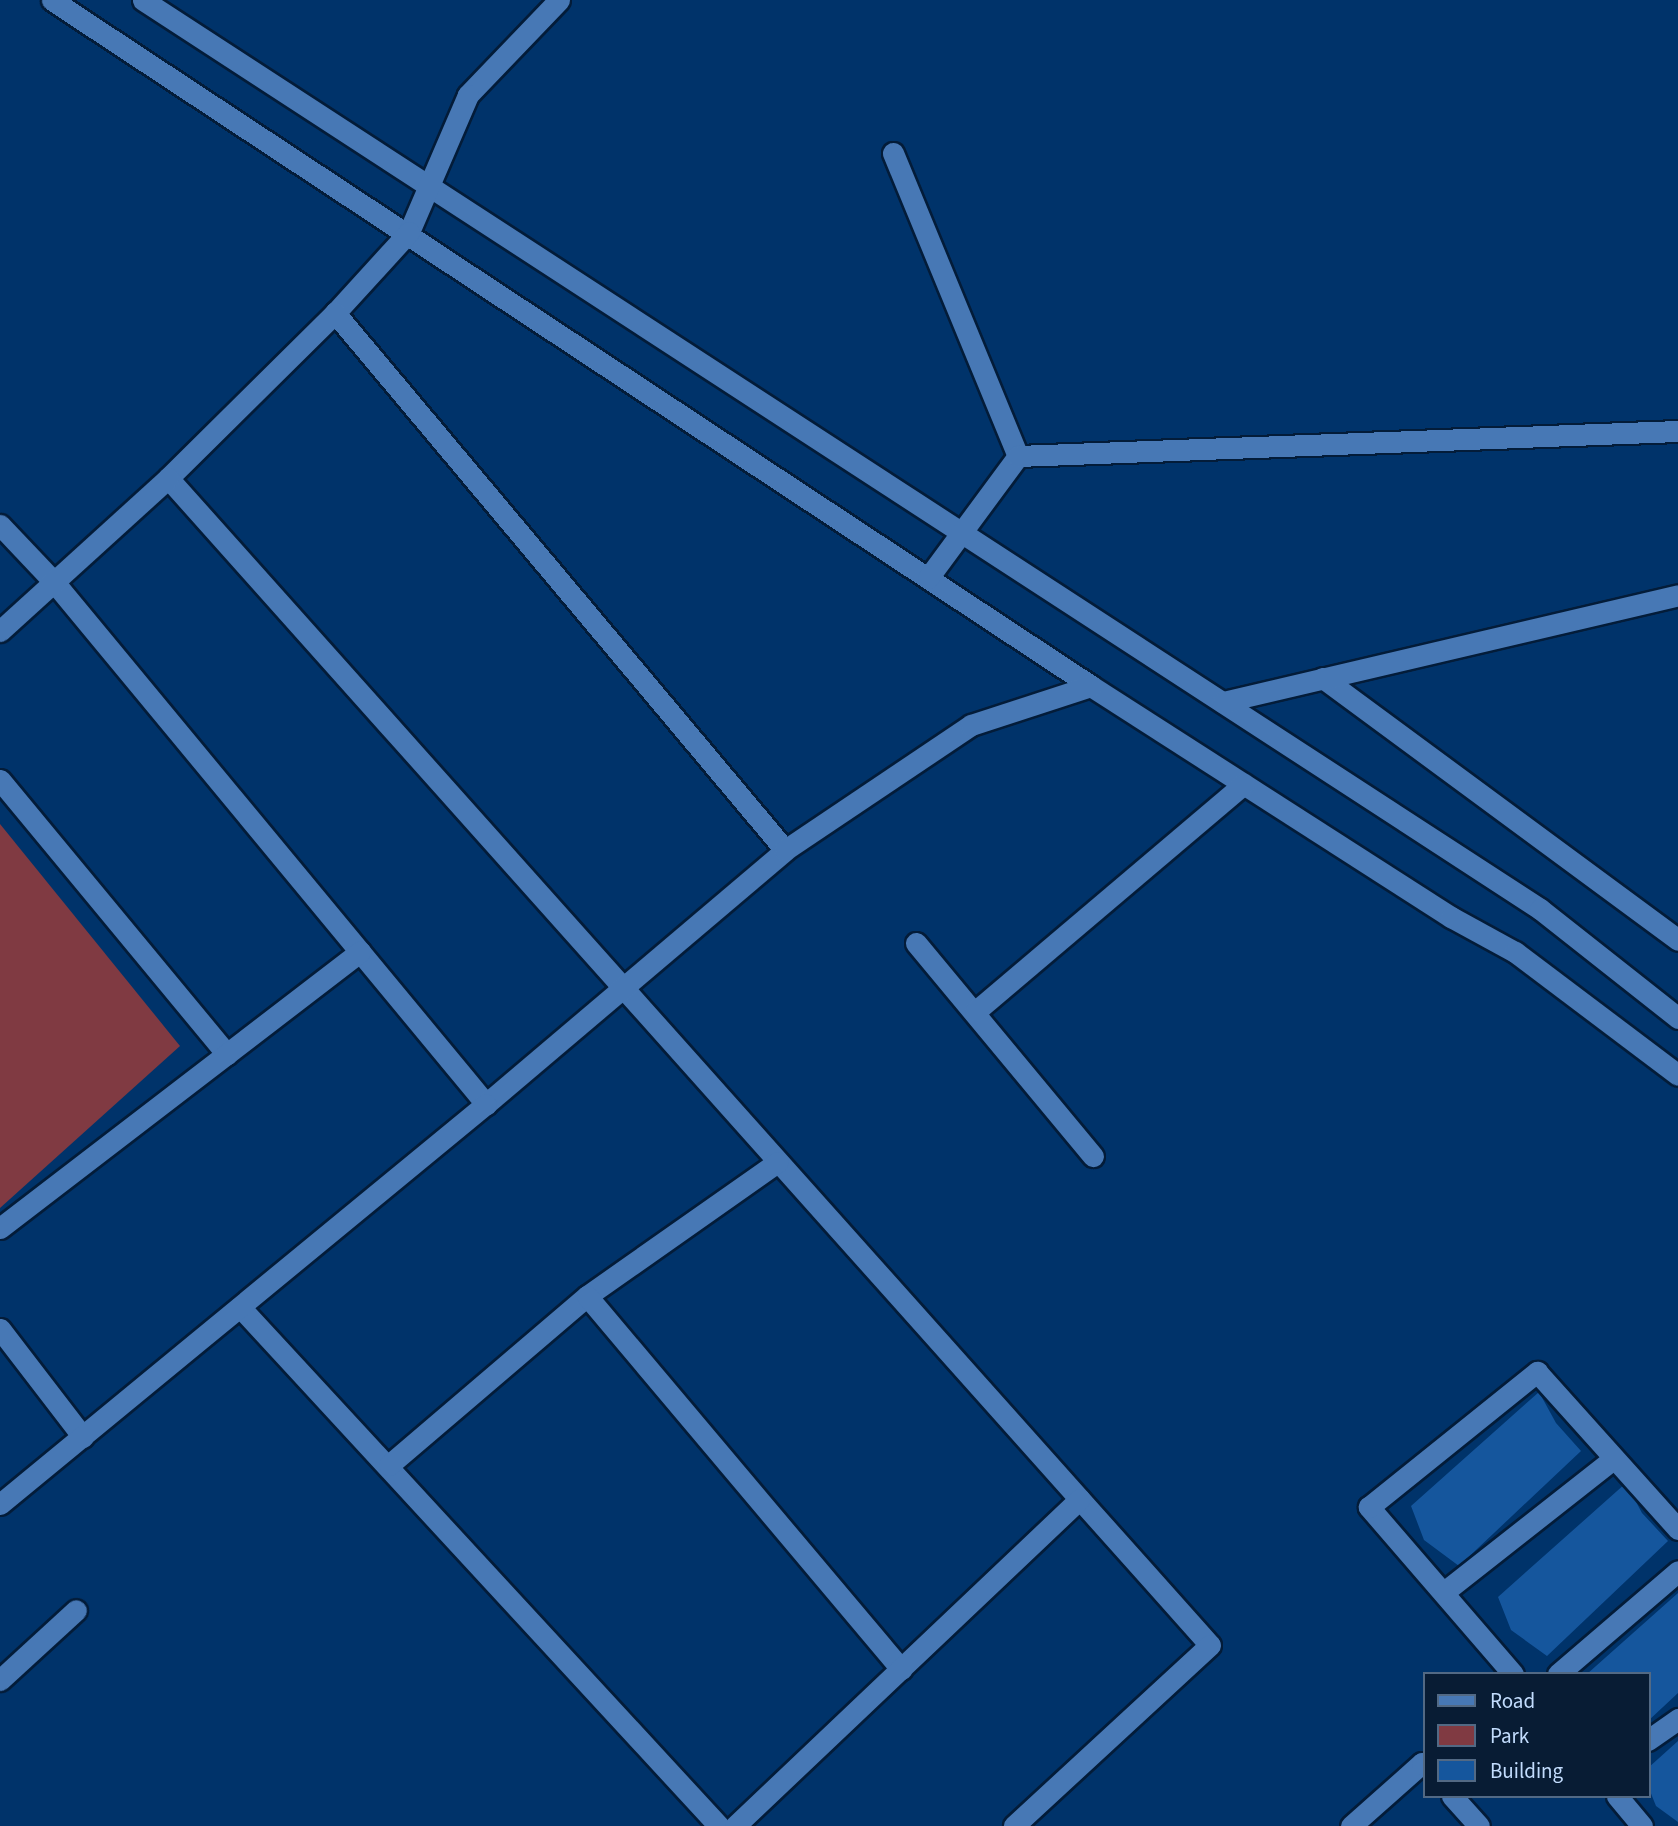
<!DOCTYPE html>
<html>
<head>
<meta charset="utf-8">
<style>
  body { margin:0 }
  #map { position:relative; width:1678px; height:1826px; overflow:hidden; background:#00336a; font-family:"Source Sans 3",sans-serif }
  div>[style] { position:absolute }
  .green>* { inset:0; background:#803a42 }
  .building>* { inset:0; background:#15569d }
  .roads { filter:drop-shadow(2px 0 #031c39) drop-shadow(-2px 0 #031c39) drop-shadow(0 2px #031c39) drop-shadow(0 -2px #031c39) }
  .minor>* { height:21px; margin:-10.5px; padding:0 10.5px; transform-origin:10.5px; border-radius:10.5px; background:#4778b5 }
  span { translate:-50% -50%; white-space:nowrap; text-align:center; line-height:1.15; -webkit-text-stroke:5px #081c34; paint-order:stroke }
  .legend { position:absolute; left:1423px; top:1672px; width:228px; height:126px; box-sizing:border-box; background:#081c34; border:2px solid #526984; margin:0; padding:9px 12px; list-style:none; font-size:21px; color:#c2dcfd }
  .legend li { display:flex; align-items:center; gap:14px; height:35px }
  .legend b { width:35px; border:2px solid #526984 }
</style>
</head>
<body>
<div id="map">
  <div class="green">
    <div style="clip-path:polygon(0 824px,180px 1046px,0 1208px)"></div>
  </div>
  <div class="building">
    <div style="clip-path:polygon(1539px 1392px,1556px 1423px,1581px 1451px,1459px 1566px,1424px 1540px,1411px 1506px)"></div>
    <div style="clip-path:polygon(1626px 1483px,1642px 1513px,1668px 1541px,1547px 1656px,1511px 1630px,1498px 1597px)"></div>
    <div style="clip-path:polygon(1678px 1593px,1678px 1693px,1648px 1721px,1648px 1674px,1587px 1674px)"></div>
    <div style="clip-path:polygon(1678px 1741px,1678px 1822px,1656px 1806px,1648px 1786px,1648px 1768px)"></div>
  </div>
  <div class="roads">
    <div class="minor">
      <div style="left:52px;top:0;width:1245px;rotate:33.43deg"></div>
      <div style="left:1091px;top:686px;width:428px;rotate:32.7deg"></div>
      <div style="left:1451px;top:917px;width:73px;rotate:28.7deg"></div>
      <div style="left:1515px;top:952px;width:204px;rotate:37deg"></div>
      <div style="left:143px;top:0;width:1667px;rotate:33.05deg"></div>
      <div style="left:1540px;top:909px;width:176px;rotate:38.3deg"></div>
      <div style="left:559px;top:0;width:132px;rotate:133.8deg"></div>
      <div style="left:468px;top:95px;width:149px;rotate:113.3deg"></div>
      <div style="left:409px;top:232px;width:110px;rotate:132.4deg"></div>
      <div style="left:335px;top:313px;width:235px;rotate:135.3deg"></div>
      <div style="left:168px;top:478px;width:1564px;rotate:48.24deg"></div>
      <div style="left:1210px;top:1645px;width:267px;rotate:137.3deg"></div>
      <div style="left:893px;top:153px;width:328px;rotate:67.6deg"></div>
      <div style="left:0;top:525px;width:79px;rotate:46.5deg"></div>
      <div style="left:54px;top:582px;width:678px;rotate:50.39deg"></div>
      <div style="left:486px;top:1104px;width:392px;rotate:-40.3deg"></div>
      <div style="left:785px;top:850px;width:701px;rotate:-129.96deg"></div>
      <div style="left:928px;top:578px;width:152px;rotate:-53.6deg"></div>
      <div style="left:1018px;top:456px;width:660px;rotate:-2.17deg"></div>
      <div style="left:0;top:631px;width:227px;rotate:-42.3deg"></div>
      <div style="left:1323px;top:678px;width:441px;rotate:36.4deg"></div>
      <div style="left:1223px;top:702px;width:467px;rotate:-13.2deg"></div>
      <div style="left:0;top:780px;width:356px;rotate:50.4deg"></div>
      <div style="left:785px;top:850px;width:224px;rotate:-33.9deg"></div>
      <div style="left:971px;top:725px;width:126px;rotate:-18deg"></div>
      <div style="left:916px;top:943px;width:277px;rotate:50.3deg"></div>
      <div style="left:976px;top:1011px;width:351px;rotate:-40.3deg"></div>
      <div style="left:0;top:1228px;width:454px;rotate:-37.5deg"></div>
      <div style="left:587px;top:1296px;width:233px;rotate:-35.1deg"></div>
      <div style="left:240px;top:1307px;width:706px;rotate:47.3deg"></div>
      <div style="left:0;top:1329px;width:136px;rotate:52.5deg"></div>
      <div style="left:389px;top:1465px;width:260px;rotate:-40.5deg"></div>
      <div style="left:587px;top:1296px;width:488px;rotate:49.9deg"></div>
      <div style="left:0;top:1504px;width:629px;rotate:-39.46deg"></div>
      <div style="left:1444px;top:1592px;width:216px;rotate:-38.2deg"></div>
      <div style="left:1513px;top:1674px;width:221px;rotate:-130.8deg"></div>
      <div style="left:1369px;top:1507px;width:216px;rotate:-38.8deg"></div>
      <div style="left:1537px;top:1372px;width:211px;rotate:48.1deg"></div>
      <div style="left:1558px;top:1674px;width:158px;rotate:-40.6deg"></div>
      <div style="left:0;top:1680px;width:103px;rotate:-42.6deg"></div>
      <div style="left:1648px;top:1740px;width:37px;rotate:-35deg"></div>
      <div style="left:1452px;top:1796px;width:40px;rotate:48deg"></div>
      <div style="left:1617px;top:1796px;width:39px;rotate:50deg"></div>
      <div style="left:735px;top:1826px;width:475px;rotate:-43.5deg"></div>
      <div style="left:1351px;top:1826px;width:95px;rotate:-41.6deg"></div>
      <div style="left:1422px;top:1763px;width:3px;rotate:45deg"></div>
    </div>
  </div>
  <ul class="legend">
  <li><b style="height:9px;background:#4778b5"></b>Road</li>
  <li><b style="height:19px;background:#803a42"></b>Park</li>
  <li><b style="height:19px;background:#15569d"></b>Building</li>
  </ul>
</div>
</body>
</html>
